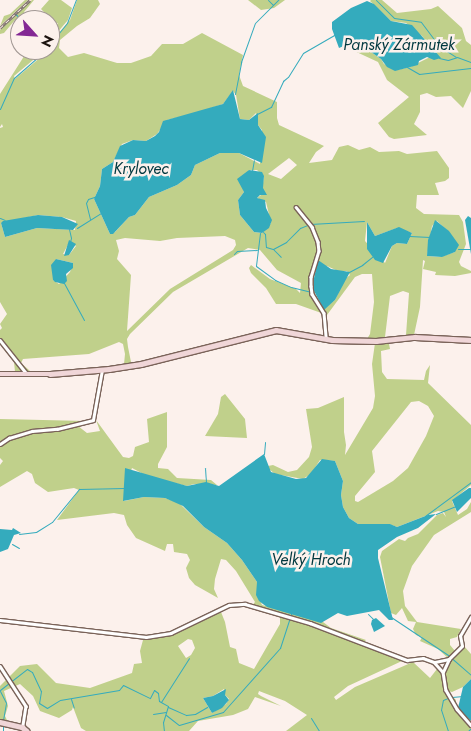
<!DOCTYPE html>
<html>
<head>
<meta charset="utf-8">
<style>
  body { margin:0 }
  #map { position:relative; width:471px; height:731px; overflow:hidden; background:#fcf1ec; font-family:Jost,sans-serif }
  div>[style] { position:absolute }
  .built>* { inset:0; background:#fee2d6 }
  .green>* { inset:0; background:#c0d08b }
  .water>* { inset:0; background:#34abbd }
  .stream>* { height:1px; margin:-0.5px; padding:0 0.5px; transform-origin:0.5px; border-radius:0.5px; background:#34abbd }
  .roads { filter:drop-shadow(1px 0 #7a6359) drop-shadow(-1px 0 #7a6359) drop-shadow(0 1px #7a6359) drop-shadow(0 -1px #7a6359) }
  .street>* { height:2.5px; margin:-1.25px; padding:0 1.25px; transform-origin:1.25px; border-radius:1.25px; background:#fff }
  .secondary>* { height:4.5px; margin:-2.25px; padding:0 2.25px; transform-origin:2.25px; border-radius:2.25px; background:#f0d6d8 }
  .rail>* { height:3px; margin-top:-1.5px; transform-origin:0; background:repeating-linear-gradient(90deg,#fcf1ec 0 4px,#796f6b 0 8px); box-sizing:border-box; border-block:1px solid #796f6b }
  span { translate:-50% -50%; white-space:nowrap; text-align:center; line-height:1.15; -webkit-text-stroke:5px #fcf1ec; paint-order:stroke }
  .water-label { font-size:16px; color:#00383f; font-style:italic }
  .north { position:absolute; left:10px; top:10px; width:50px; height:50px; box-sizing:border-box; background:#fcf1ec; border:1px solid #a29894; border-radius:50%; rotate:116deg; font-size:14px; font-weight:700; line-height:20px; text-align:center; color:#1c130f }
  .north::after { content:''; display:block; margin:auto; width:18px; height:22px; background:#832894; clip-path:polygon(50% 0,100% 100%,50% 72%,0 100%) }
</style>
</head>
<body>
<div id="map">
  <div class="built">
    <div style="clip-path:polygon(28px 0,32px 0,0 30px,0 26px)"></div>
  </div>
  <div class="green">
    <div style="clip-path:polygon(25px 0,28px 0,0 26px,4px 16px,10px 14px)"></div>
    <div style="clip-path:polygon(32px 0,34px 0,24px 12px,28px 20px,20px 20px,20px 23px,15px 20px,4px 33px,0 34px,0 30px)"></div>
    <div style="clip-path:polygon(49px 0,61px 0,72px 8px,68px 20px,50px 41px,50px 32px,58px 23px,55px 23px,41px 9px)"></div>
    <div style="clip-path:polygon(evenodd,77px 0,98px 0,100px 4px,90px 18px,77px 26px,60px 40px,59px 48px,68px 57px,84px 53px,117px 63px,131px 63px,151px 56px,162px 44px,183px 44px,202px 33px,243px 55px,239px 75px,243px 86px,277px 102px,277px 118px,279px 125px,324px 146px,316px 152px,309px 163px,332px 160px,339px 147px,348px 145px,359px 150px,370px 147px,379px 152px,399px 151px,407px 154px,437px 151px,449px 168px,449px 178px,445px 181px,435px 183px,439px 195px,417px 195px,416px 208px,424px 214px,459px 215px,463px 222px,466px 244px,459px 262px,461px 266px,471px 271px,471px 273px,455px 276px,435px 275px,436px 272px,423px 269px,425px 261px,423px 260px,420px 307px,414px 335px,406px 335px,409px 293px,403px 291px,390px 296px,385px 337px,387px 339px,370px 340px,367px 339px,370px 334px,374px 302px,372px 274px,362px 274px,355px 277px,327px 315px,296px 304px,276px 304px,266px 288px,251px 273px,249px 268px,251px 265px,270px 279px,296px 289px,300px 293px,301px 283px,277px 270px,260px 250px,248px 248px,173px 292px,130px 334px,127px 339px,128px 347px,131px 362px,134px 362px,124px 364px,125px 354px,123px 344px,119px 342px,89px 354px,23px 359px,21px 363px,30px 371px,15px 372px,14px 362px,0 344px,0 330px,2px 328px,0 324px,7px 314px,0 302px,0 128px,3px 127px,2px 124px,0 127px,0 94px,28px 50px,45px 50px,14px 76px,15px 79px,42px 56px,46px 50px,50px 50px,51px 42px,70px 20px,77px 0,233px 91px,236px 95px,240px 119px,249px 120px,256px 113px,258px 125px,262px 130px,260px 164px,239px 153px,220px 153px,195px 165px,191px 175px,177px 185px,149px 197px,135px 215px,129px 217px,115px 232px,110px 234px,94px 199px,100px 186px,102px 169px,113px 162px,122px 144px,133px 140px,146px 141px,157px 134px,167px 120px,196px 113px,223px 104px,233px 91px,77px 0,289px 158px,297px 165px,281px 179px,268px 174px,289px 158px,77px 0,249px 170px,257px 170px,264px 177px,261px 195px,257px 198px,266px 202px,271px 223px,262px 233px,254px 232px,240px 215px,238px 200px,244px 192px,242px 185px,249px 170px,77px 0,38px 215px,62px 217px,76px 221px,75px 230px,37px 228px,5px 237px,1px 223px,38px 215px,77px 0,437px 221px,449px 232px,455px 252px,440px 257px,427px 256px,432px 226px,437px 221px,77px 0,367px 222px,375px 236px,397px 228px,412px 233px,407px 244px,397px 243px,392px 246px,385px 263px,365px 241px,367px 222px,77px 0,225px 236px,235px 240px,236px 245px,233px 250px,170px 289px,127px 331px,131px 275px,117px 259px,119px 251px,116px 240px,125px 238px,160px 241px,177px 238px,225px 236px,77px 0,70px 241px,76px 246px,69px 255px,63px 254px,70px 241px,77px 0,56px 259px,73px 263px,70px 272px,59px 284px,53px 280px,56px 259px,77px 0,327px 266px,338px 271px,347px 271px,350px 275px,345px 279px,335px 300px,324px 309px,315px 294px,314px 278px,315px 269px,327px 266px)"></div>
    <div style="clip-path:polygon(248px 0,285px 0,274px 8px,261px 10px)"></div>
    <div style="clip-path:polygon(371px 0,382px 0,397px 13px,431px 9px,438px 6px,462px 28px,466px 41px,471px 45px,471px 91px,463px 108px,451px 96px,436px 97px,427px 93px,420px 95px,420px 112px,414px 124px,427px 135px,394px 139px,389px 137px,378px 123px,409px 97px,387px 80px,378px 62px,350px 49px,350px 45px,364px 47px,381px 59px,384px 64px,397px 70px,410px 67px,436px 54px,422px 36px,406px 23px,391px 21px,370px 1px)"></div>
    <div style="clip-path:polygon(evenodd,375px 343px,389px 344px,390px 349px,381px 351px,382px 372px,387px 379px,424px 380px,426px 371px,430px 365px,428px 383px,471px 425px,471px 485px,452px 501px,458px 515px,467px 509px,471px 502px,471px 512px,434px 535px,412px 566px,403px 591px,405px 606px,417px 622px,461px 629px,457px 637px,450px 639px,450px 645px,455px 651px,452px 657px,464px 646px,471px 654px,471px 679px,463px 687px,452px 692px,448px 691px,444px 673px,449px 659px,438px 649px,420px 641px,422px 637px,416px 635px,413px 629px,416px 622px,408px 621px,402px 608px,396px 615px,391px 613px,380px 557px,382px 551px,399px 539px,405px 541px,408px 538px,418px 534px,437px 515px,443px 513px,446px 517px,444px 512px,438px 511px,397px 527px,389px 524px,358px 524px,349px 518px,343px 507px,341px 495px,343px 481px,335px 461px,320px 460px,311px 474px,303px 479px,275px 474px,269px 469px,268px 466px,273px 465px,288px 472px,297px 470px,309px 457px,312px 447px,306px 409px,318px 408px,344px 397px,344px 432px,346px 445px,345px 455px,373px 408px,375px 396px,372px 364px,375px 343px,419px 401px,428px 406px,434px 416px,426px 436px,408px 468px,393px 481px,358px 502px,355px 501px,355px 496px,375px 472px,372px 451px,411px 402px,419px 401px)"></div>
    <div style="clip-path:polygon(225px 394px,245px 419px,247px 438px,205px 436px,218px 414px,221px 397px)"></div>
    <div style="clip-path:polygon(evenodd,167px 412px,167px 447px,158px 464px,158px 468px,168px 469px,177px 478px,211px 480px,217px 485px,194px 484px,187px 486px,149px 477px,132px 468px,125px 488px,124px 501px,144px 497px,165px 498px,179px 503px,204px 527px,227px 543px,242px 560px,257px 582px,257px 592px,262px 605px,323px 622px,331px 628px,366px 640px,361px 644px,402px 661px,348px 686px,334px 697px,336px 700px,355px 687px,413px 662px,430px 678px,437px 669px,440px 670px,444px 689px,456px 700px,456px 708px,460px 708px,471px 721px,471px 731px,286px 731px,307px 715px,285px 701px,259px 691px,258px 694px,261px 696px,281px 706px,255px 697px,248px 709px,233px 715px,198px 721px,189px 731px,86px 731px,81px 728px,73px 707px,72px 710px,59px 718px,40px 711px,33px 696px,20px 684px,4px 691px,8px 706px,5px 716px,8px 722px,0 720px,0 686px,20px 666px,37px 664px,56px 683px,90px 688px,132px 673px,134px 664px,142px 663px,140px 651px,143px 640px,147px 636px,176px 631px,221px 612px,225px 622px,230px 647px,236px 649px,239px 663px,254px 669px,280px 624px,280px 617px,251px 607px,255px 602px,236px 571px,226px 560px,221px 559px,215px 579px,214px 589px,218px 598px,195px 585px,189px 578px,186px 568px,190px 560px,187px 554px,174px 552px,173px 544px,167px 544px,165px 551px,136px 538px,127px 525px,124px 515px,114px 513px,57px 520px,79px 490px,74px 488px,48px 492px,35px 483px,32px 474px,27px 471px,0 487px,0 465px,3px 461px,0 458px,0 446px,6px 442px,4px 439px,0 443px,0 419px,86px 421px,78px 426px,87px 433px,100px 431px,96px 420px,123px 457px,129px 458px,133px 456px,135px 447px,149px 442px,147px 419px,167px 412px,188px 639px,192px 640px,195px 648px,191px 655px,186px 658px,178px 646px,188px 639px,167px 412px,224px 689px,225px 695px,229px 699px,226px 704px,212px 713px,203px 698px,213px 696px,224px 689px)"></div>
  </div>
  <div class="water">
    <div style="clip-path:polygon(367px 1px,374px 4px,391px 21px,412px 25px,441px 58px,434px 60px,427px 57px,419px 61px,418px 65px,395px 71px,387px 67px,381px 59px,364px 47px,346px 45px,339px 48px,332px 29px,332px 22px,351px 8px)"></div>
    <div style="clip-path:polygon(233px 90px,240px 119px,249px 120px,258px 113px,258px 125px,266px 137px,262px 163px,239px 153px,220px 153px,195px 165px,191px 175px,177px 185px,149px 197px,135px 215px,129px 217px,113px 234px,110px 234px,94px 199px,100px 186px,102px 169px,113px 162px,120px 146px,133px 140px,146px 141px,155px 136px,159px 132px,163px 121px,223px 104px)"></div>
    <div style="clip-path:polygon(249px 170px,262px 172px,264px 176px,263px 188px,267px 195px,260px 195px,257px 198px,265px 200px,266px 208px,272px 220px,269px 228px,262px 233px,254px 232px,240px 215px,238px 200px,244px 192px,237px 179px)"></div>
    <div style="clip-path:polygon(38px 215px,62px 217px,78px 224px,73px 230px,37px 228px,5px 237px,1px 223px,3px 221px)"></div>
    <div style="clip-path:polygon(468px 216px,471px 218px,471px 254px,465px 220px)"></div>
    <div style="clip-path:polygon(435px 220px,449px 231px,459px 245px,455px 252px,442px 257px,427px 256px,428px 240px)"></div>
    <div style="clip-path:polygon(367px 222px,375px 236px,399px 227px,412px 233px,407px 244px,397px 243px,392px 246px,383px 263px,375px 260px,367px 249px)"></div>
    <div style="clip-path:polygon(69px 240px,76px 244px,69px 255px,64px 256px)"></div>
    <div style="clip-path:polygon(56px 259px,73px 263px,73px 268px,66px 274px,67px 281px,64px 284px,55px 282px,53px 280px,51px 265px)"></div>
    <div style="clip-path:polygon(318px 260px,331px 269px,350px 272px,335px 300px,324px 310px,314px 291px,314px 278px)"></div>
    <div style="clip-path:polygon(264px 454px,271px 472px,296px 479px,306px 478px,322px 459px,335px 461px,343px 481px,341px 495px,343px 507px,349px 518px,358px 524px,390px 524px,397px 527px,428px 515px,436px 514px,418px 528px,397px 537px,378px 550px,378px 558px,393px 620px,389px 620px,379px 610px,347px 616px,338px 613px,321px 623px,267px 607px,259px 601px,256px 595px,257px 582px,242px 560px,227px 543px,204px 527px,183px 506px,165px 498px,144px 497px,123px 501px,125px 468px,187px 486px,206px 482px,219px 486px)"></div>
    <div style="clip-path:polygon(469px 488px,471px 488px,471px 498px,457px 512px,452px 500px)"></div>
    <div style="clip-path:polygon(13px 528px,21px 533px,14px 535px,8px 549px,0 552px,0 529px,12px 530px)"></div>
    <div style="clip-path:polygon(376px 618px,385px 626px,374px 632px,371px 624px,372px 620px)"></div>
    <div style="clip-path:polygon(471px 679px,471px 721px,458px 708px,463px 687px)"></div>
    <div style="clip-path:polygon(226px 689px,225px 695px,229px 700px,222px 708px,212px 713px,203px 698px,213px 696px)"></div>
  </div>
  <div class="stream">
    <div style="left:268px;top:0;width:7px;rotate:45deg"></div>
    <div style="left:376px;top:0;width:25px;rotate:45deg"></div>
    <div style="left:394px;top:18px;width:27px;rotate:8deg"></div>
    <div style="left:421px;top:22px;width:30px;rotate:53deg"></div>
    <div style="left:439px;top:46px;width:20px;rotate:33deg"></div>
    <div style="left:15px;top:14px;width:10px;rotate:37deg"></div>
    <div style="left:50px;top:44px;width:27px;rotate:-51deg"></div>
    <div style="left:67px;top:23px;width:25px;rotate:-69deg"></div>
    <div style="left:439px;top:58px;width:9px;rotate:13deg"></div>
    <div style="left:448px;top:60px;width:9px;rotate:-18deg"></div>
    <div style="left:457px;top:57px;width:15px;rotate:20deg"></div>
    <div style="left:407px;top:67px;width:14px;rotate:30deg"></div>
    <div style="left:419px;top:74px;width:52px;rotate:-6.6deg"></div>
    <div style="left:235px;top:94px;width:33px;rotate:-79deg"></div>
    <div style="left:241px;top:62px;width:41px;rotate:-70.3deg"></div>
    <div style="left:255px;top:23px;width:33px;rotate:-45deg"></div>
    <div style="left:0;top:109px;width:34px;rotate:-66deg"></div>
    <div style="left:14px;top:78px;width:43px;rotate:-41.2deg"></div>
    <div style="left:257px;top:114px;width:16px;rotate:-27deg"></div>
    <div style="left:271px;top:107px;width:29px;rotate:-65deg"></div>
    <div style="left:283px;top:81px;width:6px;rotate:-39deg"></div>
    <div style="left:288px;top:77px;width:28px;rotate:-58deg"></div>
    <div style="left:303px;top:53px;width:36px;rotate:-30deg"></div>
    <div style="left:252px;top:171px;width:11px;rotate:-80deg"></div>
    <div style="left:0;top:218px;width:5px;rotate:22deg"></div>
    <div style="left:90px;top:219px;width:16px;rotate:-104deg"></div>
    <div style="left:86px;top:203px;width:4px;rotate:-63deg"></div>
    <div style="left:88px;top:199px;width:9px;rotate:-18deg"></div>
    <div style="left:77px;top:228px;width:28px;rotate:-32deg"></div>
    <div style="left:69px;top:229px;width:9px;rotate:77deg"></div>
    <div style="left:71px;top:238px;width:4px;rotate:104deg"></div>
    <div style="left:263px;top:232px;width:3px;rotate:45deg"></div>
    <div style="left:265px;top:234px;width:13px;rotate:86deg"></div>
    <div style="left:266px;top:247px;width:7px;rotate:16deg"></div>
    <div style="left:273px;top:249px;width:15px;rotate:-28deg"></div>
    <div style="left:286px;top:242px;width:20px;rotate:-45deg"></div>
    <div style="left:300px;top:228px;width:11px;rotate:-22deg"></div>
    <div style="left:310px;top:224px;width:54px;rotate:-3.2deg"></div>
    <div style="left:260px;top:233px;width:33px;rotate:97deg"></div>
    <div style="left:256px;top:266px;width:24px;rotate:36deg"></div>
    <div style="left:275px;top:280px;width:17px;rotate:24deg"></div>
    <div style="left:291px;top:287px;width:21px;rotate:14deg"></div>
    <div style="left:311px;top:292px;width:4px;rotate:-34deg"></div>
    <div style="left:409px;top:236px;width:21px;rotate:3deg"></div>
    <div style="left:273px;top:249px;width:11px;rotate:45deg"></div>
    <div style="left:458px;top:249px;width:12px"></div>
    <div style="left:234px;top:254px;width:4px;rotate:-45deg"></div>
    <div style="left:237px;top:251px;width:20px;rotate:-3deg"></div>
    <div style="left:349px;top:272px;width:15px;rotate:-28deg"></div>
    <div style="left:362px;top:265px;width:13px;rotate:-39deg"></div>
    <div style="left:64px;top:283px;width:42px;rotate:61.6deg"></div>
    <div style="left:264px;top:454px;width:12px;rotate:-85deg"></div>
    <div style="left:205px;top:468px;width:14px;rotate:86deg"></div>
    <div style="left:436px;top:514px;width:22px;rotate:-22deg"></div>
    <div style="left:425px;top:516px;width:57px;rotate:-36.5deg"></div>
    <div style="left:19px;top:534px;width:17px;rotate:-7deg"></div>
    <div style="left:36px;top:532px;width:19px;rotate:-32deg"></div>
    <div style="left:52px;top:522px;width:43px;rotate:-50.7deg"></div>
    <div style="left:79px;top:489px;width:46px;rotate:-1.2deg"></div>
    <div style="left:12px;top:544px;width:8px;rotate:30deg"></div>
    <div style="left:368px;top:614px;width:7px;rotate:45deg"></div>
    <div style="left:391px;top:617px;width:69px;rotate:33.7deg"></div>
    <div style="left:448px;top:655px;width:30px;rotate:41deg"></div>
    <div style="left:0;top:690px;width:34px;rotate:-38deg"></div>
    <div style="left:27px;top:669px;width:6px;rotate:31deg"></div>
    <div style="left:32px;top:672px;width:21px;rotate:65deg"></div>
    <div style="left:41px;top:691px;width:12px;rotate:99deg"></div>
    <div style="left:39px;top:703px;width:9px;rotate:32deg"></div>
    <div style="left:47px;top:708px;width:15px;rotate:-32deg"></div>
    <div style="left:60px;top:700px;width:60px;rotate:-9.6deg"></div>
    <div style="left:119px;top:690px;width:6px;rotate:-51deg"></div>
    <div style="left:123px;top:685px;width:30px;rotate:26deg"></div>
    <div style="left:150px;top:698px;width:9px;rotate:-63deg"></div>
    <div style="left:154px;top:690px;width:5px;rotate:37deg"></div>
    <div style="left:158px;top:693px;width:8px;rotate:83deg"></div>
    <div style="left:159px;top:701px;width:10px;rotate:29deg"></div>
    <div style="left:168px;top:706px;width:17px;rotate:107deg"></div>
    <div style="left:163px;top:722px;width:9px;rotate:84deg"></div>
    <div style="left:0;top:691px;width:13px;rotate:63deg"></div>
    <div style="left:6px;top:703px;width:17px;rotate:100deg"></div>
    <div style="left:452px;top:697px;width:11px;rotate:-5deg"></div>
    <div style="left:71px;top:699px;width:9px;rotate:72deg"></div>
    <div style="left:161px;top:702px;width:52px;rotate:-57.5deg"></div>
    <div style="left:168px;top:707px;width:20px;rotate:24deg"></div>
    <div style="left:186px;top:715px;width:9px;rotate:-6deg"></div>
    <div style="left:195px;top:714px;width:14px;rotate:-30deg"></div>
    <div style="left:153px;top:714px;width:13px;rotate:-9deg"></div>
    <div style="left:166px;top:715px;width:16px;rotate:38deg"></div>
    <div style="left:179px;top:725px;width:46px;rotate:-16.5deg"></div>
    <div style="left:223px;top:712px;width:86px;rotate:-48.3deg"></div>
    <div style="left:280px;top:648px;width:36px;rotate:-72deg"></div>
    <div style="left:311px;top:718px;width:15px;rotate:58deg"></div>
    <div style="left:3px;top:731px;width:7px;rotate:-90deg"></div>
    <div style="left:448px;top:731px;width:22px;rotate:-108deg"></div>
    <div style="left:441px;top:710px;width:10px;rotate:-79deg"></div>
    <div style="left:443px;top:700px;width:5px;rotate:-22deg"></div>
    <div style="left:468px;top:731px;width:3px;rotate:-45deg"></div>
  </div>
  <div class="roads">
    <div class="street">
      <div style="left:296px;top:207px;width:26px;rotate:51deg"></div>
      <div style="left:312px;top:227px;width:16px;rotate:68deg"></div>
      <div style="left:318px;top:242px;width:9px;rotate:84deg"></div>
      <div style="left:319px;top:251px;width:27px;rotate:107deg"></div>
      <div style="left:311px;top:277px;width:9px;rotate:90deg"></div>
      <div style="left:311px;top:286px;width:8px;rotate:83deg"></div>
      <div style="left:312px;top:294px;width:22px;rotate:58deg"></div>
      <div style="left:324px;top:313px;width:25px;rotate:85deg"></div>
      <div style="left:0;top:340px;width:43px;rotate:51.5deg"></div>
      <div style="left:0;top:444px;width:11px;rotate:-34deg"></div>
      <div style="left:9px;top:438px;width:24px;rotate:-17deg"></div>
      <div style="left:32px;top:431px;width:25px;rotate:-5deg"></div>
      <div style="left:57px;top:429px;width:37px;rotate:-14deg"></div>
      <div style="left:93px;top:420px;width:51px;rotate:-79.8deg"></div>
      <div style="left:0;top:620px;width:147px;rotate:6.6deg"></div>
      <div style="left:146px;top:637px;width:25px;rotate:-9deg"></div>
      <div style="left:171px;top:633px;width:64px;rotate:-25.8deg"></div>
      <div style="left:229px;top:605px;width:16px;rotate:-4deg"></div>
      <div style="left:245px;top:604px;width:68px;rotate:16.3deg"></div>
      <div style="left:310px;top:623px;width:104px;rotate:20.9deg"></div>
      <div style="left:407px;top:660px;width:16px;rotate:-7deg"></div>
      <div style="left:423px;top:658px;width:12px;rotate:20deg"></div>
      <div style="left:434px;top:662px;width:13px;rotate:48deg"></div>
      <div style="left:443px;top:672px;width:18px;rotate:81deg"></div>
      <div style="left:446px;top:690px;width:22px;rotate:60deg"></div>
      <div style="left:457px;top:709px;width:21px;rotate:49deg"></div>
      <div style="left:435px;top:662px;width:14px;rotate:-12deg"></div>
      <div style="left:449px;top:659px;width:18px;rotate:-45deg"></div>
      <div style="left:462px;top:646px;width:10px;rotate:-101deg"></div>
      <div style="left:460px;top:636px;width:22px;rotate:-60deg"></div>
      <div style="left:0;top:666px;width:48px;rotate:57deg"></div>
      <div style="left:26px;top:706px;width:20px;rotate:99deg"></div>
      <div style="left:443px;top:672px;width:14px;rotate:-65deg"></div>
    </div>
    <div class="secondary">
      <div style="left:0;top:374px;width:50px"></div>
      <div style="left:50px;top:374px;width:59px;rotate:-4.8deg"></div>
      <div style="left:109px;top:369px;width:32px;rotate:-9deg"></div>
      <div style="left:141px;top:364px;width:139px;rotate:-14.1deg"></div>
      <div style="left:276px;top:330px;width:57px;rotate:10.1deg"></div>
      <div style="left:332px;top:340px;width:44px;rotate:1.3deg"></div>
      <div style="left:376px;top:341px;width:39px;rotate:-6deg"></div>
      <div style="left:415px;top:337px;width:56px;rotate:3.1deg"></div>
      <div style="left:0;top:722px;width:23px;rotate:13deg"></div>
      <div style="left:22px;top:727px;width:6px;rotate:39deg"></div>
    </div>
  </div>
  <div class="rail">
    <div style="left:0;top:28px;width:41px;rotate:-43deg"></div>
  </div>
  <div class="water-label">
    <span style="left:399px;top:45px">Panský Zármutek</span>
    <span style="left:141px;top:169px">Krylovec</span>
    <span style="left:311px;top:560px">Velký Hroch</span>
  </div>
  <div class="north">N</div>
</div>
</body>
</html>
